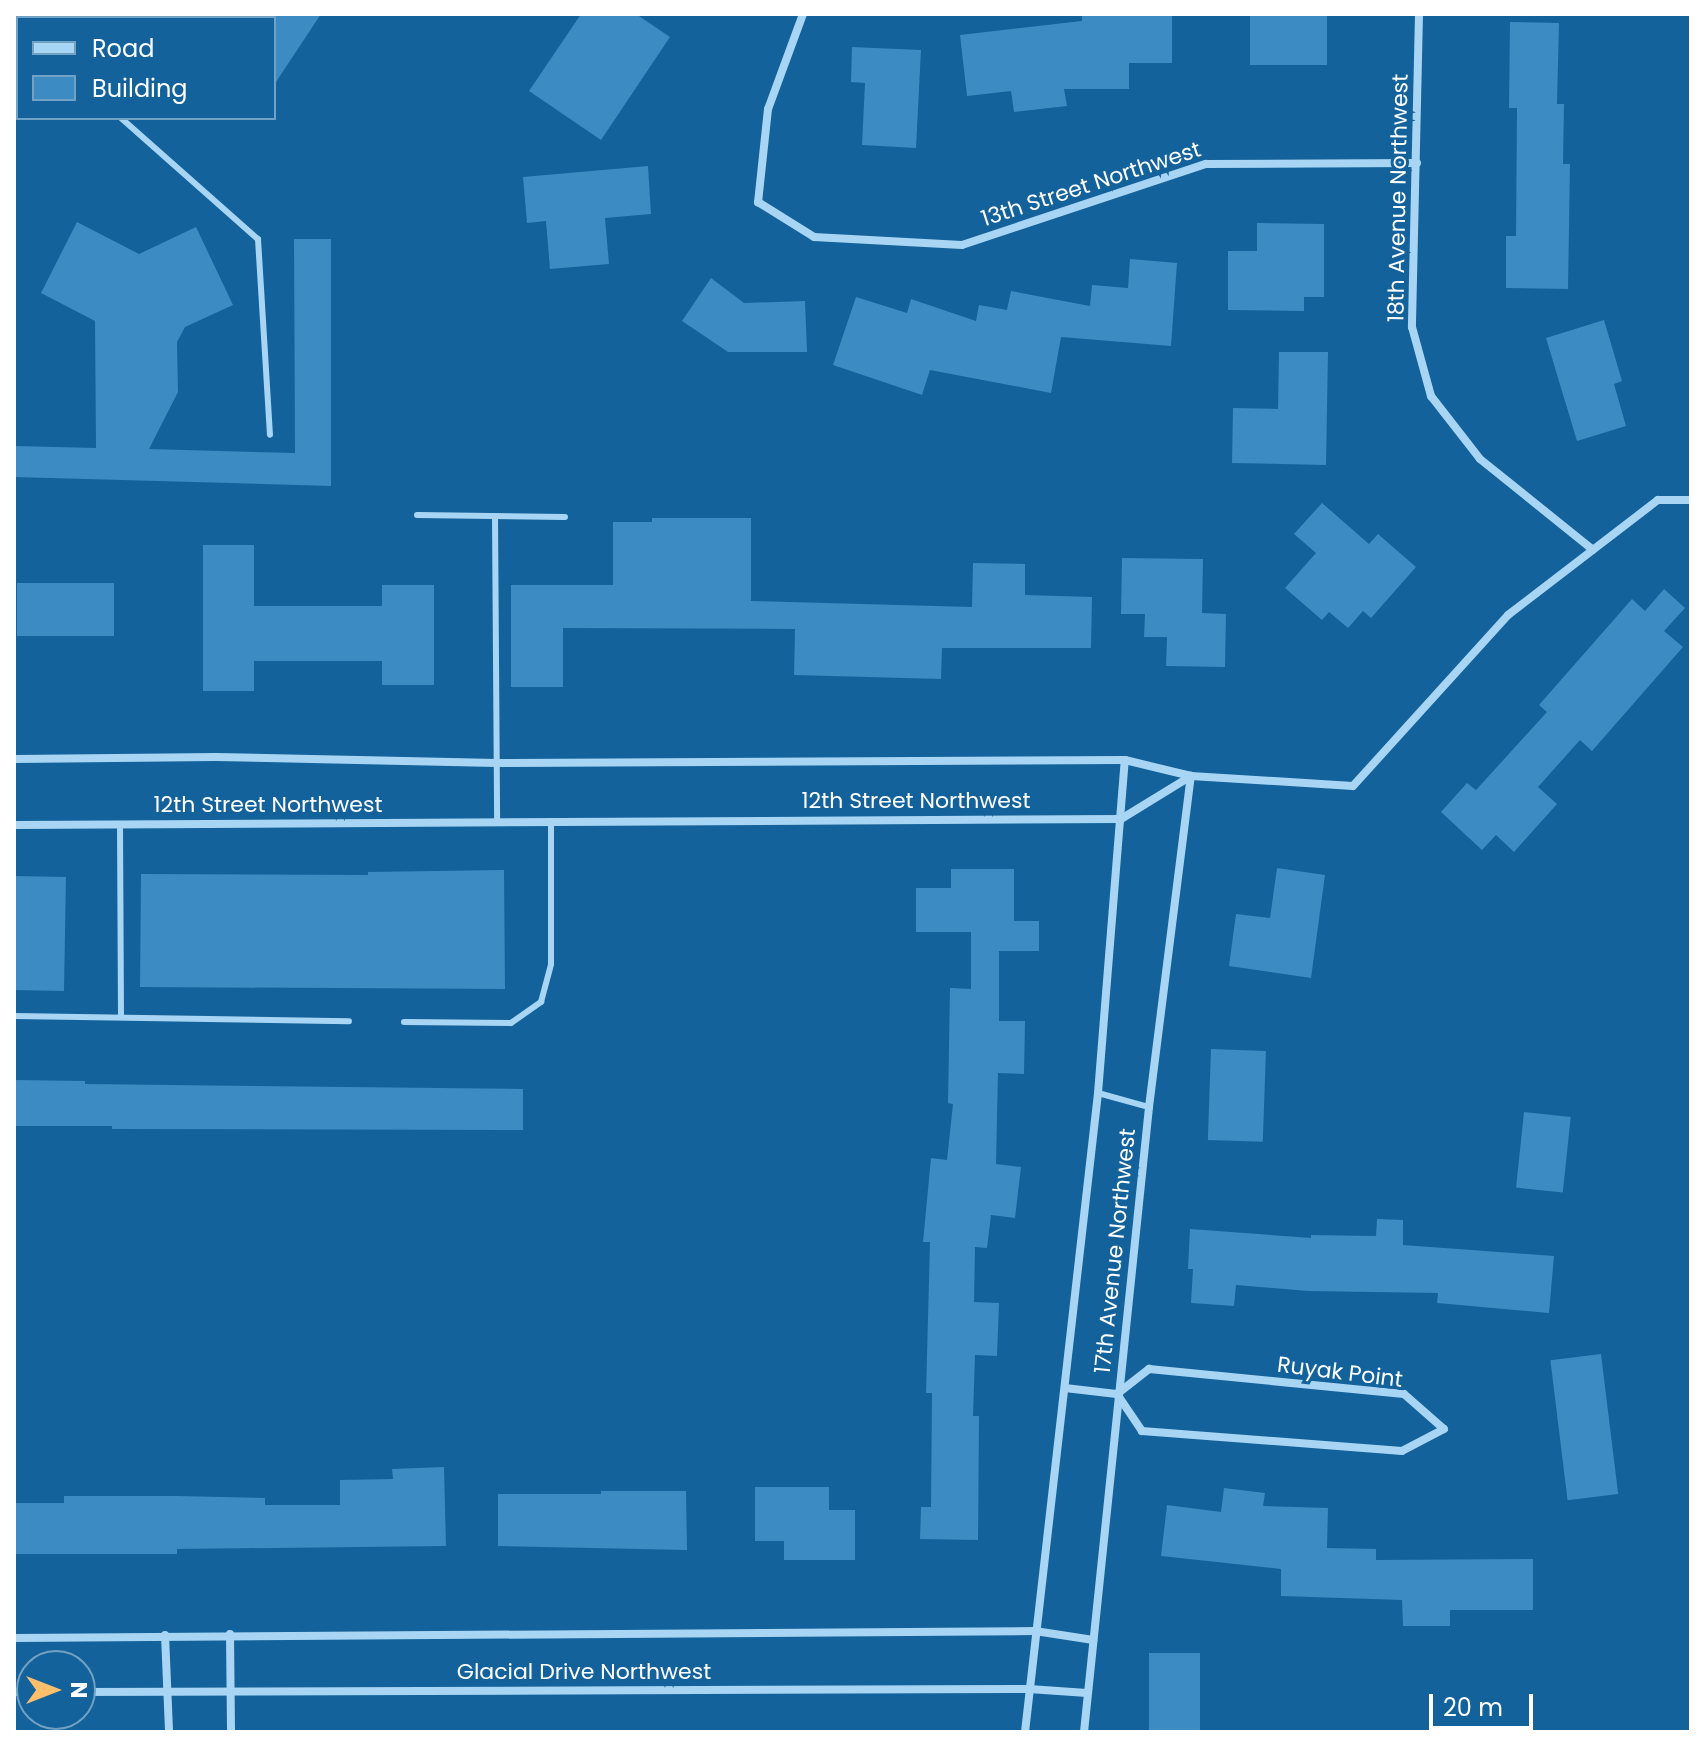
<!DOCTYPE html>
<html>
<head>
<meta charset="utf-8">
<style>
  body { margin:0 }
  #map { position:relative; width:1705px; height:1746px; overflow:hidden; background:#13629b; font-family:Poppins,sans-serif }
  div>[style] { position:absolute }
  .building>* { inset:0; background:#3c8bc2; transform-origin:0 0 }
  .lane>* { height:6px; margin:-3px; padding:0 3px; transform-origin:3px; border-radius:3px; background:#a8d5f3 }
  .street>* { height:8px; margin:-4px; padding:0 4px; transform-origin:4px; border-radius:4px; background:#a8d5f3 }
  span { translate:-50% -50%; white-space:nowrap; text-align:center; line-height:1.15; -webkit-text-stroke:6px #13629b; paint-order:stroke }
  .street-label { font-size:22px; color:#fff }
  .frame { position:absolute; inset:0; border:16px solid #fff; pointer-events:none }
  .legend { position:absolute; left:16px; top:16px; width:260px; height:104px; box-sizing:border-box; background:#13629b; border:2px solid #71a1c3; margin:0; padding:10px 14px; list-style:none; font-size:24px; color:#fff }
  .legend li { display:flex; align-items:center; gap:16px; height:40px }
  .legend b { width:40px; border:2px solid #71a1c3 }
  .north { position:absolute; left:16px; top:1650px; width:80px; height:80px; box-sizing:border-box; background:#13629b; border:2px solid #71a1c3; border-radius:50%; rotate:90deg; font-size:22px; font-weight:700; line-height:32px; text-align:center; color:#fff }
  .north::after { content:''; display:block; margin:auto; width:28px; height:36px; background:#ffbf6a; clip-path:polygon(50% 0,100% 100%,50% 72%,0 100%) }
  .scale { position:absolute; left:1429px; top:1694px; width:104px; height:36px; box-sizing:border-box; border:4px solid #fff; border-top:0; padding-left:10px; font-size:24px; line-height:28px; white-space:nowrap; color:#fff; -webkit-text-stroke:6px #13629b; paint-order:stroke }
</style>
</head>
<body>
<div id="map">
  <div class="building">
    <div style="clip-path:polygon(274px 14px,321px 14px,274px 85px)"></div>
    <div style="clip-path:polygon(581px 14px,636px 14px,670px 37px,601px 140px,529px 91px)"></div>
    <div style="clip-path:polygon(1082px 14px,1172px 14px,1172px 63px,1129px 63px,1129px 89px,1064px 89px,1067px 106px,1014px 112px,1011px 91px,967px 96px,960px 35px,1082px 21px)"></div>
    <div style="left:1250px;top:14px;width:77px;height:51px"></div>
    <div style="clip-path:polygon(1510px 22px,1559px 23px,1557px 104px,1564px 104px,1563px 164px,1570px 164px,1568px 289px,1506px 288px,1506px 236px,1516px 236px,1517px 108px,1509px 108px)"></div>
    <div style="clip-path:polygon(852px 47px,921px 50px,916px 148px,862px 145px,865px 83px,851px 82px)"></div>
    <div style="clip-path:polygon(648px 166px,651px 214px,605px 218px,609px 264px,550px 269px,546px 221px,527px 223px,523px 177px)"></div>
    <div style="clip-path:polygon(77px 222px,139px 254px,196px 227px,233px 305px,185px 327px,177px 342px,178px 392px,149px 449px,295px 453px,294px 239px,331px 239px,331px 486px,14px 477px,14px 446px,96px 448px,95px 321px,41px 293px)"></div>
    <div style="clip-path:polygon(1257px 223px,1324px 224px,1324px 297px,1304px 297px,1304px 311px,1228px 310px,1228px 251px,1257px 251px)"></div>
    <div style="clip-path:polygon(1130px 259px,1177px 263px,1171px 346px,1061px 337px,1051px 393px,930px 370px,922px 395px,833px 365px,856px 297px,907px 313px,911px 299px,976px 321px,979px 305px,1007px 310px,1011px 291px,1090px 306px,1092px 285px,1128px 288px)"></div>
    <div style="clip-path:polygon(711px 278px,744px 303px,805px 301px,807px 352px,728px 352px,682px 321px)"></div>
    <div style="clip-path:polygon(1604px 320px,1622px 381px,1614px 384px,1626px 426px,1577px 441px,1546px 338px)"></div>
    <div style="clip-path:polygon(1279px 352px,1328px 352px,1326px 465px,1232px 463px,1233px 408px,1278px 409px)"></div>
    <div style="clip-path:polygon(1322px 503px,1369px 544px,1378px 534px,1416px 567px,1371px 618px,1363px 611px,1348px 628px,1329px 612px,1322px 620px,1285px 588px,1316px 553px,1294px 534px)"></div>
    <div style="clip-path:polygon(652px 518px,751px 518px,751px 601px,972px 607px,973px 563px,1025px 564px,1025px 595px,1092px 597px,1091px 648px,942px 648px,941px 679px,794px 675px,795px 629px,563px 628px,563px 687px,511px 687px,511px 585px,613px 585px,613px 522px,652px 522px)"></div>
    <div style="clip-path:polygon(203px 545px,254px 545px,254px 606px,382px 606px,382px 585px,434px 585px,434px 685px,382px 685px,382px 661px,254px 661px,254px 691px,203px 691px)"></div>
    <div style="clip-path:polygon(1122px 558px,1203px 559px,1202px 613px,1226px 614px,1225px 667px,1166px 666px,1167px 637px,1144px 637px,1145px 614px,1121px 614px)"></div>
    <div style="left:17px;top:583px;width:97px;height:53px"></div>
    <div style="clip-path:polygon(1664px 589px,1685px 608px,1664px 631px,1683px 647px,1592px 751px,1580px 740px,1538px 787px,1557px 804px,1514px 852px,1496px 835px,1482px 850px,1441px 812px,1467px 783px,1476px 790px,1547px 712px,1539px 705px,1632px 599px,1645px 611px)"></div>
    <div style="clip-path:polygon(1277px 868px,1325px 875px,1311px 978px,1229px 966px,1236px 914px,1270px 918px)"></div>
    <div style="clip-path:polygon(951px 869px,1014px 869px,1014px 921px,1039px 921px,1039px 951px,999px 951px,999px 1021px,1025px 1021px,1024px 1074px,998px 1073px,996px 1164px,1021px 1167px,1015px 1218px,991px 1215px,987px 1248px,975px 1247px,974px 1302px,999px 1303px,997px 1356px,975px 1355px,973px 1416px,979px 1416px,978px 1540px,920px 1539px,921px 1507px,931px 1507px,932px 1393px,926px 1393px,930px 1242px,923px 1242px,931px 1158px,947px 1160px,953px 1104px,948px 1103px,950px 988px,971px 989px,971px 932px,916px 932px,916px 888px,951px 888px)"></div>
    <div style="clip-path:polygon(504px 870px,505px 989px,140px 987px,141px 874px,368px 875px,368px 872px)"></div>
    <div style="left:14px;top:876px;width:52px;height:114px;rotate:1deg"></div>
    <div style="left:1211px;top:1049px;width:55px;height:91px;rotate:2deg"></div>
    <div style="clip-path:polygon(14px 1080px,85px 1081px,85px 1084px,523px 1089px,523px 1130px,112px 1129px,112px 1126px,14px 1126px)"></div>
    <div style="left:1524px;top:1112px;width:47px;height:76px;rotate:6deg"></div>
    <div style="clip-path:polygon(1377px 1219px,1403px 1220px,1403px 1245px,1554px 1256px,1549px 1313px,1437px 1303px,1438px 1293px,1308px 1291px,1236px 1285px,1234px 1306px,1191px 1303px,1193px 1269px,1188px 1269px,1190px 1229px,1311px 1238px,1311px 1235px,1376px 1236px)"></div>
    <div style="left:1601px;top:1354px;width:141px;height:51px;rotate:83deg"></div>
    <div style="clip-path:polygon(444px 1467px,446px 1546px,177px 1549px,177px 1554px,14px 1554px,14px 1503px,64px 1503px,64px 1496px,177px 1496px,265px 1498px,265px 1505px,340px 1505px,340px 1480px,393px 1479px,392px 1469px)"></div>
    <div style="clip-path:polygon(755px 1487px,829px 1487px,829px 1510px,855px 1510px,855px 1560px,784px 1560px,784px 1541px,755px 1541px)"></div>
    <div style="clip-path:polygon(1224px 1488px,1265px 1493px,1263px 1506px,1328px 1508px,1327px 1548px,1376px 1549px,1376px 1560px,1533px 1559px,1533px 1610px,1450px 1610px,1450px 1626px,1403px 1626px,1402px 1600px,1281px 1596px,1281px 1569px,1161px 1556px,1167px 1505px,1221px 1512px)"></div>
    <div style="clip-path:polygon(601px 1491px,686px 1491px,687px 1550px,498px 1546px,498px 1494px,601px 1494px)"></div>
    <div style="left:1149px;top:1653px;width:51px;height:79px"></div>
  </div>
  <div class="lane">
    <div style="left:121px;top:118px;width:183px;rotate:41.5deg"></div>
    <div style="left:258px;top:239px;width:196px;rotate:86.5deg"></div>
    <div style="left:417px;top:515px;width:148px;rotate:0.8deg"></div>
    <div style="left:495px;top:516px;width:305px;rotate:89.6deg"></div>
    <div style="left:120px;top:824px;width:193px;rotate:89.7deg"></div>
    <div style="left:14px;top:1016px;width:335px;rotate:0.9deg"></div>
    <div style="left:404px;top:1022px;width:107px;rotate:0.5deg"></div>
    <div style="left:511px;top:1023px;width:37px;rotate:-35deg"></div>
    <div style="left:541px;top:1002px;width:39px;rotate:-75deg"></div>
    <div style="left:551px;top:964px;width:143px;rotate:-90deg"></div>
    <div style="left:1098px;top:1093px;width:53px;rotate:15.4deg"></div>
  </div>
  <div class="street">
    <div style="left:803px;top:14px;width:101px;rotate:110.2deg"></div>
    <div style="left:768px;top:109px;width:94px;rotate:96.1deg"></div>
    <div style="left:758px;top:202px;width:66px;rotate:32deg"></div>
    <div style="left:814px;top:237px;width:148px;rotate:3.1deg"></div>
    <div style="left:962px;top:245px;width:257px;rotate:-18.4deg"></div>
    <div style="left:1206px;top:164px;width:211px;rotate:-0.3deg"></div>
    <div style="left:1419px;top:14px;width:313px;rotate:91.3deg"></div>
    <div style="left:1412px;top:327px;width:72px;rotate:74.6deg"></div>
    <div style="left:1431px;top:396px;width:80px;rotate:52.1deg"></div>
    <div style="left:1480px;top:459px;width:145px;rotate:38.8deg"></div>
    <div style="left:146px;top:18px;width:6px;rotate:-45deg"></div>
    <div style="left:14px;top:111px;width:4px;rotate:-14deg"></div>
    <div style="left:14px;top:759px;width:202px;rotate:-0.6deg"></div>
    <div style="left:216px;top:757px;width:281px;rotate:1.2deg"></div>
    <div style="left:497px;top:763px;width:628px;rotate:-0.27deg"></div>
    <div style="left:1125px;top:760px;width:68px;rotate:13.6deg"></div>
    <div style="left:1191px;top:776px;width:162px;rotate:3.5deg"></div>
    <div style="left:1353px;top:786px;width:231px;rotate:-47.8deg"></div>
    <div style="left:1508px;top:615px;width:189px;rotate:-37.5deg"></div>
    <div style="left:1658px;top:500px;width:33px"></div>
    <div style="left:14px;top:825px;width:1107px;rotate:-0.31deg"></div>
    <div style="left:1121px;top:819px;width:82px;rotate:-31.6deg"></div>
    <div style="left:1149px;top:1369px;width:256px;rotate:5.6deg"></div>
    <div style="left:1404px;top:1394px;width:53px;rotate:41.2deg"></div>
    <div style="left:1444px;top:1429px;width:47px;rotate:152.4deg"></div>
    <div style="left:1402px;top:1451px;width:261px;rotate:-175.6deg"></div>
    <div style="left:1142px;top:1431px;width:45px;rotate:-124deg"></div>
    <div style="left:1117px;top:1394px;width:41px;rotate:-38deg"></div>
    <div style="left:1065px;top:1388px;width:52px;rotate:6.6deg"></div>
    <div style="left:230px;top:1634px;width:98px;rotate:89.4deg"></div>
    <div style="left:165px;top:1635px;width:97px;rotate:87.6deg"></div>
    <div style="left:14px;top:1638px;width:1021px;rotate:-0.39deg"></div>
    <div style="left:1035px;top:1631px;width:59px;rotate:8.8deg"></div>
    <div style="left:14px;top:1692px;width:18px"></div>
    <div style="left:80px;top:1692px;width:949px;rotate:-0.18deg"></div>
    <div style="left:1029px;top:1689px;width:58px;rotate:3.9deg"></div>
    <div style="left:1025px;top:1732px;width:643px;rotate:-83.48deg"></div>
    <div style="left:1098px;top:1093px;width:334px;rotate:-85.4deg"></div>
    <div style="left:1084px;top:1732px;width:628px;rotate:-84.06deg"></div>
    <div style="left:1149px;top:1107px;width:334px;rotate:-82.8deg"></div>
  </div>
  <div class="street-label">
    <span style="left:1091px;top:184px;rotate:-18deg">13th Street Northwest</span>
    <span style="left:1398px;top:198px;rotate:-89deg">18th Avenue Northwest</span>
    <span style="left:916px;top:801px">12th Street Northwest</span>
    <span style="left:268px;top:805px">12th Street Northwest</span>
    <span style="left:1115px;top:1251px;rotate:-84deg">17th Avenue Northwest</span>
    <span style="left:1340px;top:1372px;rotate:7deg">Ruyak Point</span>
    <span style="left:584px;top:1672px">Glacial Drive Northwest</span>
  </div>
  <div class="frame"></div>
  <ul class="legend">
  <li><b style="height:10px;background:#a8d5f3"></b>Road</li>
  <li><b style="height:22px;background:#3c8bc2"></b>Building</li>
  </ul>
  <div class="north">N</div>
  <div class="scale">20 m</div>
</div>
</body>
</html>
